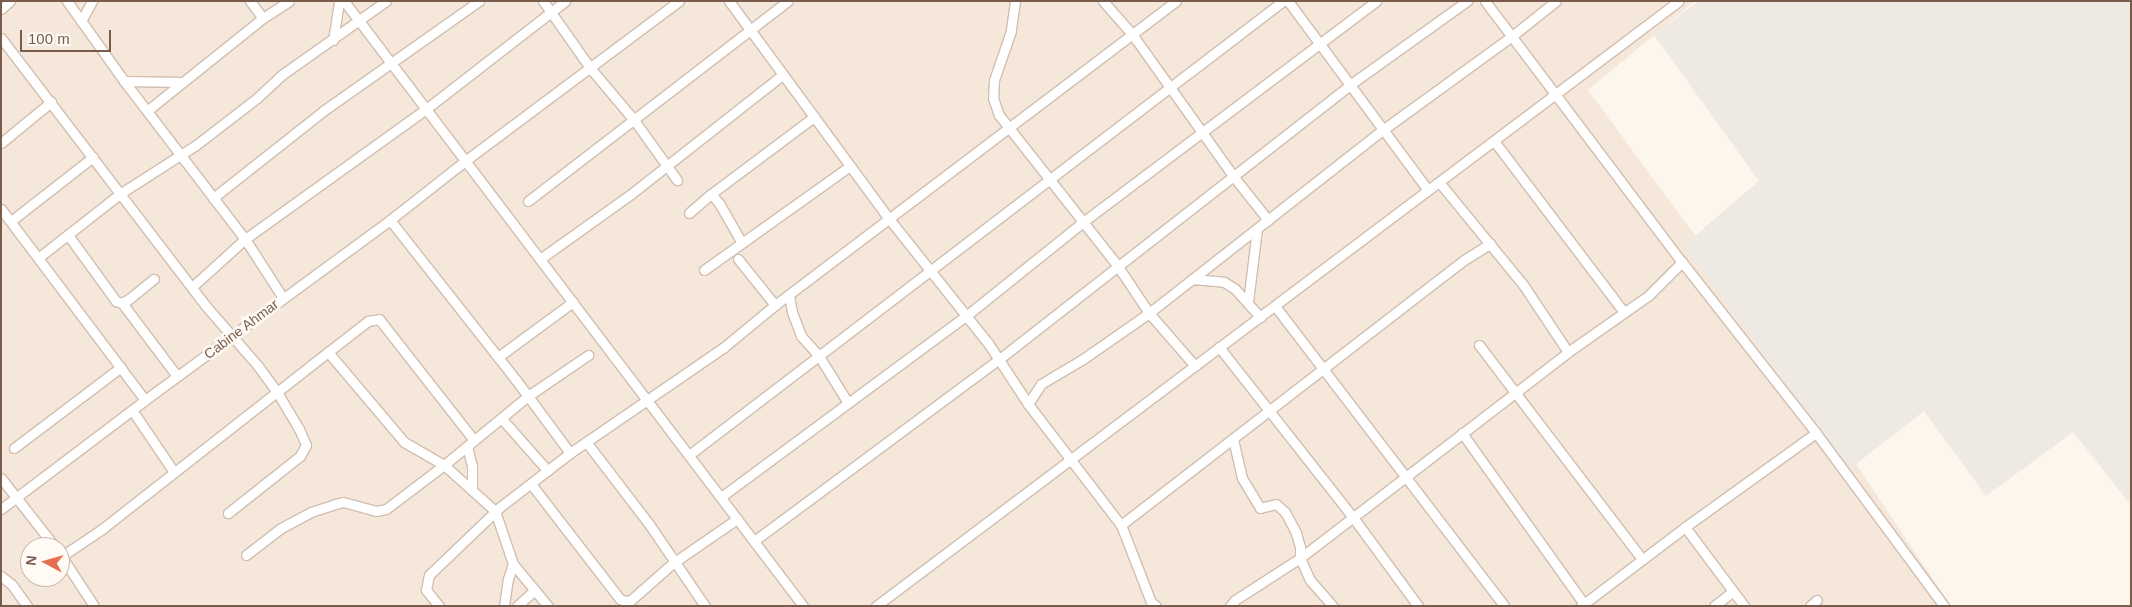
<!DOCTYPE html>
<html>
<head>
<meta charset="utf-8">
<style>
  body { margin:0 }
  #map { position:relative; width:2132px; height:607px; overflow:hidden; background:#fdf6ec; font-family:Arial,sans-serif }
  div>[style] { position:absolute }
  .residential>* { inset:0; background:#f5e8da }
  .industrial>* { inset:0; background:#efe9e4 }
  .roads { filter:drop-shadow(1px 0 #d1beb0) drop-shadow(-1px 0 #d1beb0) drop-shadow(0 1px #d1beb0) drop-shadow(0 -1px #d1beb0) }
  .minor>* { height:9px; margin:-4.5px; padding:0 4.5px; transform-origin:4.5px; border-radius:4.5px; background:#fff }
  span { translate:-50% -50%; white-space:nowrap; text-align:center; line-height:1.15; -webkit-text-stroke:5px #fffaf3; paint-order:stroke }
  .street-label { font-size:14px; color:#7a5c4d }
  .frame { position:absolute; inset:0; border:2px solid #7a5c4d; pointer-events:none }
  .north { position:absolute; left:20px; top:537px; width:50px; height:50px; box-sizing:border-box; background:#fffaf3; border:1px solid #cabbb1; border-radius:50%; rotate:276deg; font-size:14px; font-weight:700; line-height:20px; text-align:center; color:#7a5c4d }
  .north::after { content:''; display:block; margin:auto; width:18px; height:22px; background:#e76f51; clip-path:polygon(50% 0,100% 100%,50% 72%,0 100%) }
  .scale { position:absolute; left:20px; top:30px; width:91px; height:22px; box-sizing:border-box; border:2px solid #7a5c4d; border-top:0; padding-left:6px; font-size:15px; line-height:18px; white-space:nowrap; color:#7a5c4d; -webkit-text-stroke:4px #fffaf3; paint-order:stroke }
</style>
</head>
<body>
<div id="map">
  <div class="residential">
    <div style="clip-path:polygon(evenodd,1px 1px,1695px 1px,1588px 90px,1783px 355px,1951px 606px,1px 606px,1px 1px,30px 547px,60px 547px,60px 577px,30px 577px,30px 547px)"></div>
  </div>
  <div class="industrial">
    <div style="clip-path:polygon(1698px 1px,2131px 1px,2131px 505px,2073px 432px,1986px 496px,1924px 411px,1850px 469px,1683px 246px,1759px 181px,1654px 35px)"></div>
  </div>
  <div class="roads">
    <div class="minor">
      <div style="left:67px;top:1px;width:98px;rotate:54.5deg"></div>
      <div style="left:124px;top:81px;width:199px;rotate:52.6deg"></div>
      <div style="left:245px;top:239px;width:70px;rotate:57.2deg"></div>
      <div style="left:250px;top:1px;width:21px;rotate:53deg"></div>
      <div style="left:263px;top:18px;width:31px;rotate:-33deg"></div>
      <div style="left:344px;top:1px;width:759px;rotate:52.81deg"></div>
      <div style="left:543px;top:1px;width:83px;rotate:54.8deg"></div>
      <div style="left:591px;top:69px;width:67px;rotate:49.9deg"></div>
      <div style="left:634px;top:120px;width:74px;rotate:54.4deg"></div>
      <div style="left:729px;top:1px;width:272px;rotate:53.7deg"></div>
      <div style="left:890px;top:220px;width:157px;rotate:51.5deg"></div>
      <div style="left:988px;top:343px;width:73px;rotate:56.7deg"></div>
      <div style="left:1028px;top:404px;width:153px;rotate:52.5deg"></div>
      <div style="left:1121px;top:525px;width:83px;rotate:68.7deg"></div>
      <div style="left:1151px;top:602px;width:6px;rotate:39deg"></div>
      <div style="left:1015px;top:1px;width:30px;rotate:98deg"></div>
      <div style="left:1011px;top:31px;width:52px;rotate:109.1deg"></div>
      <div style="left:994px;top:80px;width:18px;rotate:93deg"></div>
      <div style="left:993px;top:98px;width:18px;rotate:71deg"></div>
      <div style="left:999px;top:115px;width:191px;rotate:51.8deg"></div>
      <div style="left:1117px;top:265px;width:58px;rotate:56.3deg"></div>
      <div style="left:1149px;top:313px;width:70px;rotate:49deg"></div>
      <div style="left:1103px;top:1px;width:44px;rotate:48.7deg"></div>
      <div style="left:1132px;top:34px;width:176px;rotate:54.5deg"></div>
      <div style="left:1234px;top:177px;width:55px;rotate:51.7deg"></div>
      <div style="left:1288px;top:1px;width:235px;rotate:53.5deg"></div>
      <div style="left:1485px;top:1px;width:327px;rotate:53deg"></div>
      <div style="left:1682px;top:262px;width:217px;rotate:51.9deg"></div>
      <div style="left:1816px;top:433px;width:215px;rotate:53.5deg"></div>
      <div style="left:1px;top:9px;width:12px;rotate:-42deg"></div>
      <div style="left:81px;top:21px;width:23px;rotate:-61deg"></div>
      <div style="left:1px;top:38px;width:336px;rotate:52.6deg"></div>
      <div style="left:205px;top:305px;width:81px;rotate:49deg"></div>
      <div style="left:258px;top:366px;width:32px;rotate:54deg"></div>
      <div style="left:277px;top:392px;width:65px;rotate:-38.1deg"></div>
      <div style="left:328px;top:352px;width:118px;rotate:49.8deg"></div>
      <div style="left:404px;top:442px;width:46px;rotate:29.9deg"></div>
      <div style="left:444px;top:465px;width:69px;rotate:42deg"></div>
      <div style="left:495px;top:511px;width:56px;rotate:71.2deg"></div>
      <div style="left:513px;top:564px;width:55px;rotate:50.2deg"></div>
      <div style="left:333px;top:40px;width:39px;rotate:-81deg"></div>
      <div style="left:124px;top:81px;width:59px;rotate:1deg"></div>
      <div style="left:183px;top:82px;width:102px;rotate:-38.7deg"></div>
      <div style="left:147px;top:111px;width:46px;rotate:-38.9deg"></div>
      <div style="left:1494px;top:141px;width:215px;rotate:52.8deg"></div>
      <div style="left:1px;top:143px;width:65px;rotate:-39.4deg"></div>
      <div style="left:1439px;top:182px;width:134px;rotate:50.7deg"></div>
      <div style="left:1524px;top:286px;width:79px;rotate:56.3deg"></div>
      <div style="left:711px;top:194px;width:12px;rotate:48deg"></div>
      <div style="left:719px;top:203px;width:46px;rotate:60.1deg"></div>
      <div style="left:213px;top:198px;width:140px;rotate:-38.3deg"></div>
      <div style="left:323px;top:111px;width:191px;rotate:-35.2deg"></div>
      <div style="left:528px;top:201px;width:328px;rotate:-37.6deg"></div>
      <div style="left:1px;top:209px;width:239px;rotate:53deg"></div>
      <div style="left:689px;top:213px;width:29px;rotate:-41deg"></div>
      <div style="left:711px;top:194px;width:129px;rotate:-36.8deg"></div>
      <div style="left:390px;top:220px;width:204px;rotate:51.8deg"></div>
      <div style="left:516px;top:380px;width:91px;rotate:53.5deg"></div>
      <div style="left:11px;top:221px;width:104px;rotate:-38deg"></div>
      <div style="left:68px;top:235px;width:82px;rotate:54deg"></div>
      <div style="left:116px;top:301px;width:6px;rotate:18deg"></div>
      <div style="left:122px;top:303px;width:8px;rotate:-30deg"></div>
      <div style="left:129px;top:299px;width:32px;rotate:-39deg"></div>
      <div style="left:38px;top:258px;width:105px;rotate:-38.1deg"></div>
      <div style="left:121px;top:193px;width:89px;rotate:-32.6deg"></div>
      <div style="left:196px;top:145px;width:77px;rotate:-37.6deg"></div>
      <div style="left:257px;top:98px;width:35px;rotate:-43deg"></div>
      <div style="left:283px;top:74px;width:126px;rotate:-35.3deg"></div>
      <div style="left:540px;top:259px;width:112px;rotate:-35.5deg"></div>
      <div style="left:631px;top:194px;width:192px;rotate:-38.2deg"></div>
      <div style="left:738px;top:259px;width:59px;rotate:51.2deg"></div>
      <div style="left:704px;top:270px;width:179px;rotate:-35.5deg"></div>
      <div style="left:1192px;top:279px;width:32px;rotate:5deg"></div>
      <div style="left:1224px;top:282px;width:13px;rotate:32deg"></div>
      <div style="left:1235px;top:289px;width:38px;rotate:48deg"></div>
      <div style="left:192px;top:287px;width:72px;rotate:-42.2deg"></div>
      <div style="left:245px;top:239px;width:223px;rotate:-35.7deg"></div>
      <div style="left:426px;top:109px;width:176px;rotate:-37.8deg"></div>
      <div style="left:789px;top:295px;width:17px;rotate:80deg"></div>
      <div style="left:792px;top:312px;width:26px;rotate:69deg"></div>
      <div style="left:801px;top:336px;width:27px;rotate:48deg"></div>
      <div style="left:819px;top:356px;width:55px;rotate:58.3deg"></div>
      <div style="left:1248px;top:302px;width:74px;rotate:-83deg"></div>
      <div style="left:122px;top:303px;width:91px;rotate:53deg"></div>
      <div style="left:1275px;top:306px;width:377px;rotate:52.6deg"></div>
      <div style="left:1479px;top:345px;width:269px;rotate:52.7deg"></div>
      <div style="left:1219px;top:347px;width:215px;rotate:51.8deg"></div>
      <div style="left:1352px;top:516px;width:112px;rotate:53.7deg"></div>
      <div style="left:328px;top:352px;width:51px;rotate:-37.8deg"></div>
      <div style="left:368px;top:321px;width:11px;rotate:-10deg"></div>
      <div style="left:379px;top:319px;width:154px;rotate:51.9deg"></div>
      <div style="left:498px;top:357px;width:93px;rotate:-36.3deg"></div>
      <div style="left:1028px;top:404px;width:24px;rotate:-57deg"></div>
      <div style="left:1041px;top:384px;width:49px;rotate:-30.8deg"></div>
      <div style="left:1083px;top:359px;width:80px;rotate:-34.9deg"></div>
      <div style="left:1149px;top:313px;width:298px;rotate:-38.1deg"></div>
      <div style="left:1384px;top:129px;width:158px;rotate:-36deg"></div>
      <div style="left:1512px;top:36px;width:56px;rotate:-38.5deg"></div>
      <div style="left:132px;top:410px;width:75px;rotate:55.9deg"></div>
      <div style="left:502px;top:419px;width:69px;rotate:48.5deg"></div>
      <div style="left:1462px;top:433px;width:210px;rotate:54.5deg"></div>
      <div style="left:1233px;top:439px;width:40px;rotate:77deg"></div>
      <div style="left:1242px;top:478px;width:35px;rotate:59deg"></div>
      <div style="left:1260px;top:508px;width:16px;rotate:-14deg"></div>
      <div style="left:1276px;top:504px;width:12px;rotate:42deg"></div>
      <div style="left:1285px;top:512px;width:24px;rotate:62deg"></div>
      <div style="left:1296px;top:533px;width:15px;rotate:74deg"></div>
      <div style="left:1300px;top:547px;width:11px;rotate:90deg"></div>
      <div style="left:1300px;top:558px;width:24px;rotate:66deg"></div>
      <div style="left:1310px;top:580px;width:35px;rotate:49deg"></div>
      <div style="left:587px;top:443px;width:102px;rotate:52.6deg"></div>
      <div style="left:649px;top:524px;width:99px;rotate:55.7deg"></div>
      <div style="left:467px;top:446px;width:21px;rotate:76deg"></div>
      <div style="left:472px;top:466px;width:22px;rotate:90deg"></div>
      <div style="left:14px;top:448px;width:134px;rotate:-37.1deg"></div>
      <div style="left:689px;top:455px;width:748px;rotate:-37.39deg"></div>
      <div style="left:1px;top:478px;width:88px;rotate:52deg"></div>
      <div style="left:531px;top:484px;width:145px;rotate:52.3deg"></div>
      <div style="left:620px;top:599px;width:5px;rotate:22deg"></div>
      <div style="left:625px;top:601px;width:6px;rotate:-9deg"></div>
      <div style="left:631px;top:600px;width:56px;rotate:-41.4deg"></div>
      <div style="left:673px;top:563px;width:78px;rotate:-34.5deg"></div>
      <div style="left:721px;top:497px;width:305px;rotate:-36.5deg"></div>
      <div style="left:966px;top:316px;width:150px;rotate:-38.8deg"></div>
      <div style="left:1083px;top:222px;width:367px;rotate:-37deg"></div>
      <div style="left:1px;top:509px;width:181px;rotate:-37.1deg"></div>
      <div style="left:145px;top:400px;width:304px;rotate:-36.3deg"></div>
      <div style="left:390px;top:220px;width:95px;rotate:-38.2deg"></div>
      <div style="left:465px;top:161px;width:267px;rotate:-36.8deg"></div>
      <div style="left:1121px;top:525px;width:433px;rotate:-37.7deg"></div>
      <div style="left:1464px;top:260px;width:31px;rotate:-32deg"></div>
      <div style="left:1685px;top:527px;width:99px;rotate:53.2deg"></div>
      <div style="left:754px;top:541px;width:304px;rotate:-36.6deg"></div>
      <div style="left:998px;top:360px;width:448px;rotate:-38deg"></div>
      <div style="left:1351px;top:84px;width:143px;rotate:-35.6deg"></div>
      <div style="left:60px;top:554px;width:62px;rotate:56.8deg"></div>
      <div style="left:246px;top:555px;width:44px;rotate:-37.6deg"></div>
      <div style="left:281px;top:528px;width:34px;rotate:-28deg"></div>
      <div style="left:311px;top:512px;width:25px;rotate:-18deg"></div>
      <div style="left:335px;top:504px;width:8px;rotate:-14deg"></div>
      <div style="left:343px;top:502px;width:34px;rotate:15deg"></div>
      <div style="left:376px;top:511px;width:10px;rotate:-11deg"></div>
      <div style="left:386px;top:509px;width:73px;rotate:-37.2deg"></div>
      <div style="left:444px;top:465px;width:109px;rotate:-39.4deg"></div>
      <div style="left:528px;top:396px;width:73px;rotate:-34.3deg"></div>
      <div style="left:62px;top:556px;width:48px;rotate:-34deg"></div>
      <div style="left:102px;top:529px;width:222px;rotate:-38.1deg"></div>
      <div style="left:277px;top:392px;width:43px;rotate:59.3deg"></div>
      <div style="left:299px;top:429px;width:17px;rotate:66deg"></div>
      <div style="left:306px;top:445px;width:13px;rotate:119deg"></div>
      <div style="left:300px;top:456px;width:92px;rotate:141.6deg"></div>
      <div style="left:1px;top:576px;width:14px;rotate:39deg"></div>
      <div style="left:12px;top:585px;width:26px;rotate:54deg"></div>
      <div style="left:439px;top:606px;width:21px;rotate:-129deg"></div>
      <div style="left:426px;top:590px;width:15px;rotate:-79deg"></div>
      <div style="left:429px;top:575px;width:98px;rotate:-43.8deg"></div>
      <div style="left:500px;top:507px;width:88px;rotate:-37.6deg"></div>
      <div style="left:570px;top:453px;width:187px;rotate:-34.5deg"></div>
      <div style="left:724px;top:347px;width:66px;rotate:-39.5deg"></div>
      <div style="left:775px;top:305px;width:503px;rotate:-37.17deg"></div>
      <div style="left:504px;top:606px;width:27px;rotate:-82deg"></div>
      <div style="left:508px;top:579px;width:16px;rotate:-72deg"></div>
      <div style="left:517px;top:606px;width:24px;rotate:-42deg"></div>
      <div style="left:876px;top:606px;width:1005px;rotate:-37deg"></div>
      <div style="left:1230px;top:606px;width:8px;rotate:-50deg"></div>
      <div style="left:1235px;top:600px;width:77px;rotate:-32.9deg"></div>
      <div style="left:1300px;top:558px;width:338px;rotate:-37.5deg"></div>
      <div style="left:1568px;top:352px;width:99px;rotate:-35.1deg"></div>
      <div style="left:1649px;top:295px;width:47px;rotate:-45deg"></div>
      <div style="left:1581px;top:606px;width:131px;rotate:-37.2deg"></div>
      <div style="left:1685px;top:527px;width:161px;rotate:-35.7deg"></div>
      <div style="left:1714px;top:606px;width:24px;rotate:-38deg"></div>
      <div style="left:1810px;top:606px;width:9px;rotate:-41deg"></div>
    </div>
  </div>
  <div class="street-label">
    <span style="left:241px;top:329px;rotate:-37deg">Cabine Ahmar</span>
  </div>
  <div class="frame"></div>
  <div class="north">N</div>
  <div class="scale">100 m</div>
</div>
</body>
</html>
